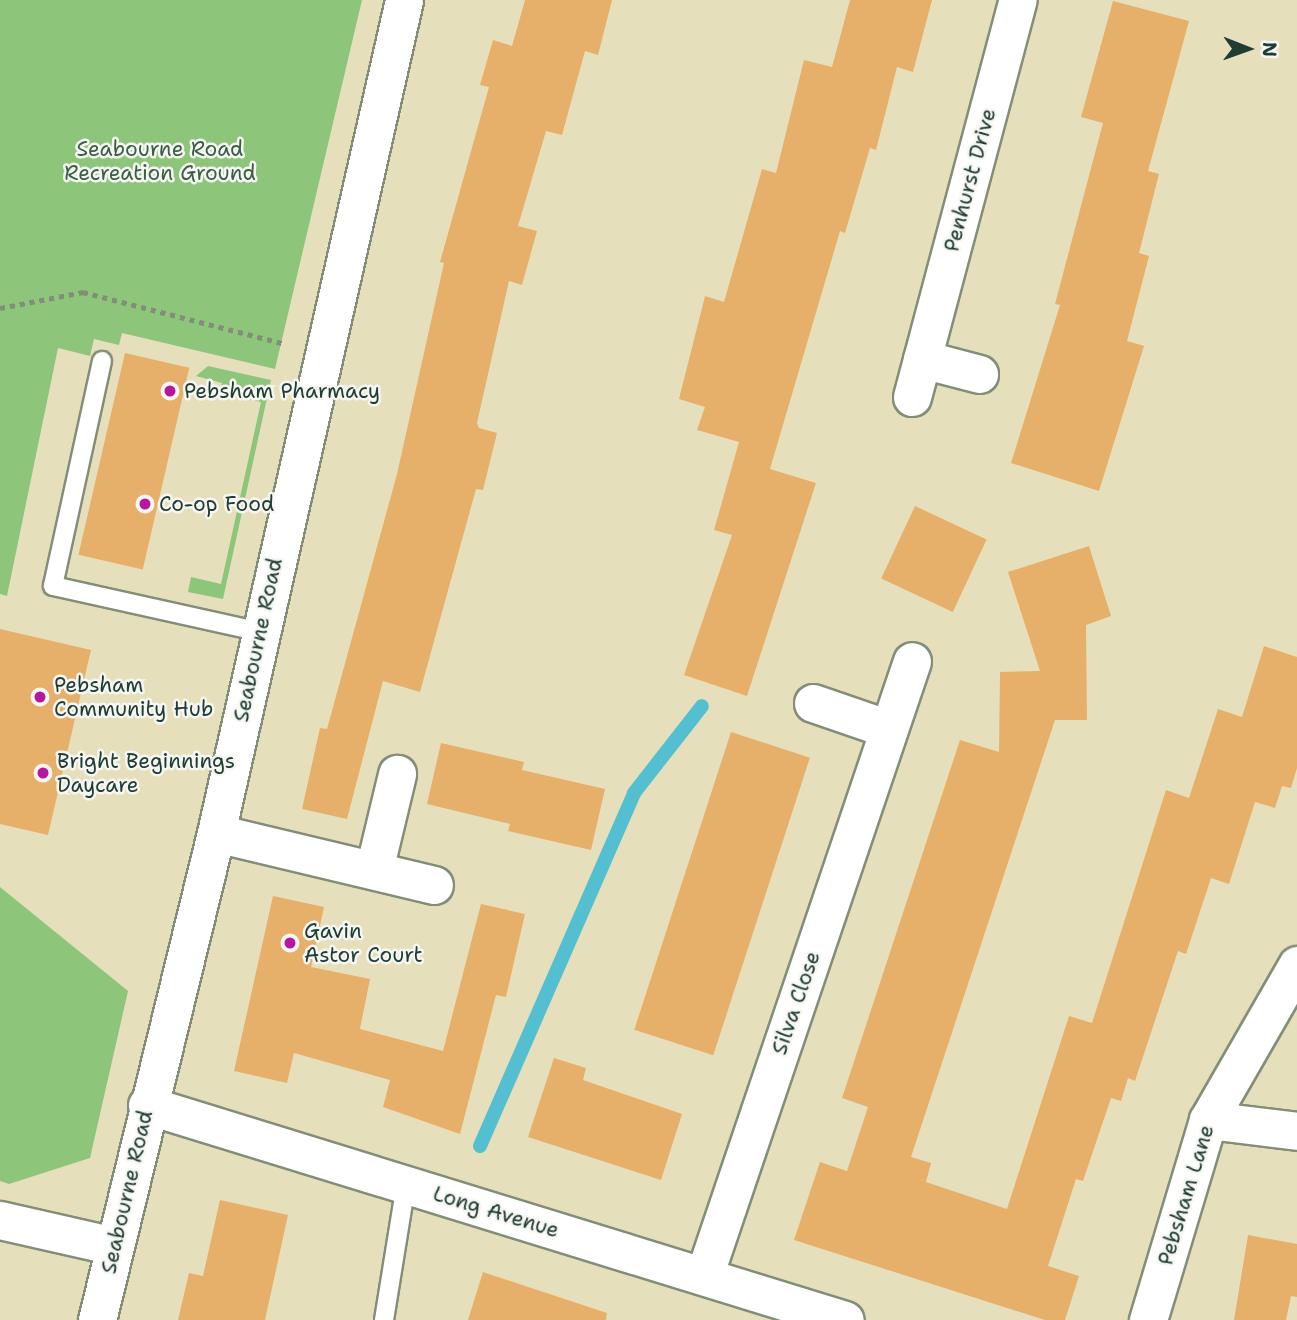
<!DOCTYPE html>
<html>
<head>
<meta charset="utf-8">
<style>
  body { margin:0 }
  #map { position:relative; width:1297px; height:1320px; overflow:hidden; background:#e6dfbb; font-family:"Shantell Sans",sans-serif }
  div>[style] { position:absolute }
  .green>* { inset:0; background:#8dc67a }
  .stream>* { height:14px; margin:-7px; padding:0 7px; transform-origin:7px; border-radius:7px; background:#54bfd0 }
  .building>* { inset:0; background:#e7b06a; transform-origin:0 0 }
  .path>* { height:4.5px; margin-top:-2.25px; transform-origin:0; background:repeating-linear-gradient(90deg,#828e78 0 5px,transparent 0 10px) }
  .roads { filter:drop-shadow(2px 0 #828e78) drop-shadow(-2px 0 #828e78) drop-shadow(0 2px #828e78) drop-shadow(0 -2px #828e78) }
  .service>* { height:18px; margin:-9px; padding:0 9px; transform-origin:9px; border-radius:9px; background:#fff }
  .minor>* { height:37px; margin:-18.5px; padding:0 18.5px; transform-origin:18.5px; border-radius:18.5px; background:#fff }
  .dots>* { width:19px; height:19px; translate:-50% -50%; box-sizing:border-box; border:4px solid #f6f6f2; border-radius:50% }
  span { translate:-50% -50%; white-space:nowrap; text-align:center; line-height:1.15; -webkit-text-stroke:5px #f6f6f2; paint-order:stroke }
  .park-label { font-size:21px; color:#3a5f46 }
  .street-label { font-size:21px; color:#1f3d34 }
  .poi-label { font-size:21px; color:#1f3d34 }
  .left { translate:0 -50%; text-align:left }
  .north { position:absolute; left:1213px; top:14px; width:70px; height:70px; -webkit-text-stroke:5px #f6f6f2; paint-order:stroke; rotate:91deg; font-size:19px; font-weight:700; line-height:28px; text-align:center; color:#1f3d34 }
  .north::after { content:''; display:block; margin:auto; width:24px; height:32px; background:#1f3d34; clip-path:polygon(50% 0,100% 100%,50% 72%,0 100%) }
</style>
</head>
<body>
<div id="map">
  <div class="green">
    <div style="clip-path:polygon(0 0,362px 0,275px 369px,122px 333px,119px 345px,94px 339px,90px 356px,58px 348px,7px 596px,0 594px)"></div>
    <div style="clip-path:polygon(208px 366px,271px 380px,223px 599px,188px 592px,191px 577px,221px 584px,261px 402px,220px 392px,222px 383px,196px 376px)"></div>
    <div style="clip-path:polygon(0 887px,128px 991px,90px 1158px,9px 1184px,0 1181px)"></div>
  </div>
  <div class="stream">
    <div style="left:480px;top:1146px;width:385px;rotate:-66.4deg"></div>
    <div style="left:634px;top:793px;width:110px;rotate:-52deg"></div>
  </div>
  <div class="building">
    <div style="clip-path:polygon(525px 0,612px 0,598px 55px,585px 51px,562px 135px,546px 131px,518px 226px,537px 231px,522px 285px,509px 281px,477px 423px,479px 428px,497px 433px,483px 490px,476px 489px,420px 692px,383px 681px,347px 819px,302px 809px,320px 728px,327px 729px,397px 474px,444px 263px,440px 262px,489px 87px,480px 85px,493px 40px,512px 46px)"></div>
    <div style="clip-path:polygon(850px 0,932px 0,913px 72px,897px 67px,876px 150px,870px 148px,845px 233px,840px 231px,770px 469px,816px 483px,747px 696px,684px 675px,732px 535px,714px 530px,739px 442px,697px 430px,705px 407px,679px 399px,705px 296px,724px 302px,762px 169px,776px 173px,804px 60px,832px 67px)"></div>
    <div style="clip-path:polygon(1113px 1px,1189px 21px,1148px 171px,1159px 174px,1139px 253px,1149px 256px,1127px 341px,1144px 346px,1099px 491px,1011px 463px,1060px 305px,1055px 304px,1103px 123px,1081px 117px)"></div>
    <div style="left:125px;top:353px;width:66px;height:207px;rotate:13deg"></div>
    <div style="left:915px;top:506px;width:79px;height:80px;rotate:25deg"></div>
    <div style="clip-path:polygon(1089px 546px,1111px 616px,1086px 625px,1087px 720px,1055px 720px,911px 1157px,931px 1163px,926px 1182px,1007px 1209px,1069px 1016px,1092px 1023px,1166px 790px,1189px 798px,1218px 709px,1242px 717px,1264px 646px,1297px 657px,1297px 768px,1291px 788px,1282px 786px,1275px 808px,1255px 802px,1229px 884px,1211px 878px,1186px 954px,1178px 951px,1135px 1081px,1128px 1078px,1121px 1101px,1111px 1098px,1083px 1181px,1076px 1179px,1048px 1266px,1079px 1276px,1065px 1320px,1045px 1320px,794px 1240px,820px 1162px,847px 1171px,868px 1107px,842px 1098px,960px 740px,999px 752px,1000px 672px,1040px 671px,1008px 572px)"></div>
    <div style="clip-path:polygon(0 629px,91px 650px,48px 835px,0 824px)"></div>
    <div style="left:731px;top:732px;width:83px;height:313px;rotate:18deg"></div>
    <div style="clip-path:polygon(441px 743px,524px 762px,522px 770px,605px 789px,591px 850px,508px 831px,510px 824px,427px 804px)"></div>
    <div style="clip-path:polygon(273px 896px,324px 907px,311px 967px,370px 979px,360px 1029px,443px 1051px,481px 904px,525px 914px,506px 997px,496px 995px,460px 1134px,383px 1107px,390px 1080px,294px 1053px,287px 1083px,234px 1071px)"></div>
    <div style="clip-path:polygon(554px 1058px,586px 1068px,583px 1080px,682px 1114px,661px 1180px,528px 1137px)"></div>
    <div style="clip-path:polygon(220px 1200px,288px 1215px,265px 1320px,178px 1320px,189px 1273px,203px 1276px)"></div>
    <div style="clip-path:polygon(1248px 1235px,1297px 1244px,1297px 1297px,1291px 1296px,1286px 1320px,1234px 1320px)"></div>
    <div style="clip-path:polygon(483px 1272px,607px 1313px,606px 1320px,468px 1320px)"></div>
  </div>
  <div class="path">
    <div style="left:0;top:308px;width:85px;rotate:-10.9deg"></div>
    <div style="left:83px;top:292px;width:209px;rotate:14.4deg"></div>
  </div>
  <div class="roads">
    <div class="service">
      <div style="left:102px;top:361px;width:230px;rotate:102.3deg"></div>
      <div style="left:53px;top:586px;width:212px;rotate:12.5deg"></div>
      <div style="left:384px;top:1320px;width:138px;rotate:-80.8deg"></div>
    </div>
    <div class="minor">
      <div style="left:922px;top:359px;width:59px;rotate:14.7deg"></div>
      <div style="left:912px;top:397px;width:411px;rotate:-75.1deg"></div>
      <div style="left:813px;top:703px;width:80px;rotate:18.9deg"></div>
      <div style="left:216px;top:833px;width:224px;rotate:13.4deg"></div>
      <div style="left:374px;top:870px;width:99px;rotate:-76.5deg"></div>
      <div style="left:147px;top:1105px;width:730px;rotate:17.12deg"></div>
      <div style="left:1208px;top:1120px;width:90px;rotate:7deg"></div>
      <div style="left:0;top:1220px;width:117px;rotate:12.8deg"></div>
      <div style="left:704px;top:1276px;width:649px;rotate:-71.31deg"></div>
      <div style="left:97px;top:1320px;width:501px;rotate:-76.27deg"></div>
      <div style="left:216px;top:833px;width:854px;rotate:-77.28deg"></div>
      <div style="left:1148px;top:1320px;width:209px;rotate:-73.3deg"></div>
      <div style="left:1208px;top:1120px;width:179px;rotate:-60.1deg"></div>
    </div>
  </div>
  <div class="dots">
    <div style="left:170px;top:391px;background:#b5179e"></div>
    <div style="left:145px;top:504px;background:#b5179e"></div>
    <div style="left:40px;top:697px;background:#b5179e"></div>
    <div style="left:43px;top:773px;background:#b5179e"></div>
    <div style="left:290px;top:943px;background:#b5179e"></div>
  </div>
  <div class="park-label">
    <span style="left:160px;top:161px">Seabourne Road<br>Recreation Ground</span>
  </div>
  <div class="street-label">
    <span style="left:970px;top:180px;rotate:-75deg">Penhurst Drive</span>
    <span style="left:258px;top:640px;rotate:-78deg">Seabourne Road</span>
    <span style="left:796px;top:1003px;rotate:-71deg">Silva Close</span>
    <span style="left:127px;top:1192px;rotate:-77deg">Seabourne Road</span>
    <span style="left:1186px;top:1195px;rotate:-73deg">Pebsham Lane</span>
    <span style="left:496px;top:1212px;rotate:17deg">Long Avenue</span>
  </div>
  <div class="poi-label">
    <span class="left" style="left:184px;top:391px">Pebsham Pharmacy</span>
    <span class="left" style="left:159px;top:504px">Co-op Food</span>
    <span class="left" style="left:54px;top:697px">Pebsham<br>Community Hub</span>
    <span class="left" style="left:57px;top:773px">Bright Beginnings<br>Daycare</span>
    <span class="left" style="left:304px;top:943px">Gavin<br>Astor Court</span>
  </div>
  <div class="north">N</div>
</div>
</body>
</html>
